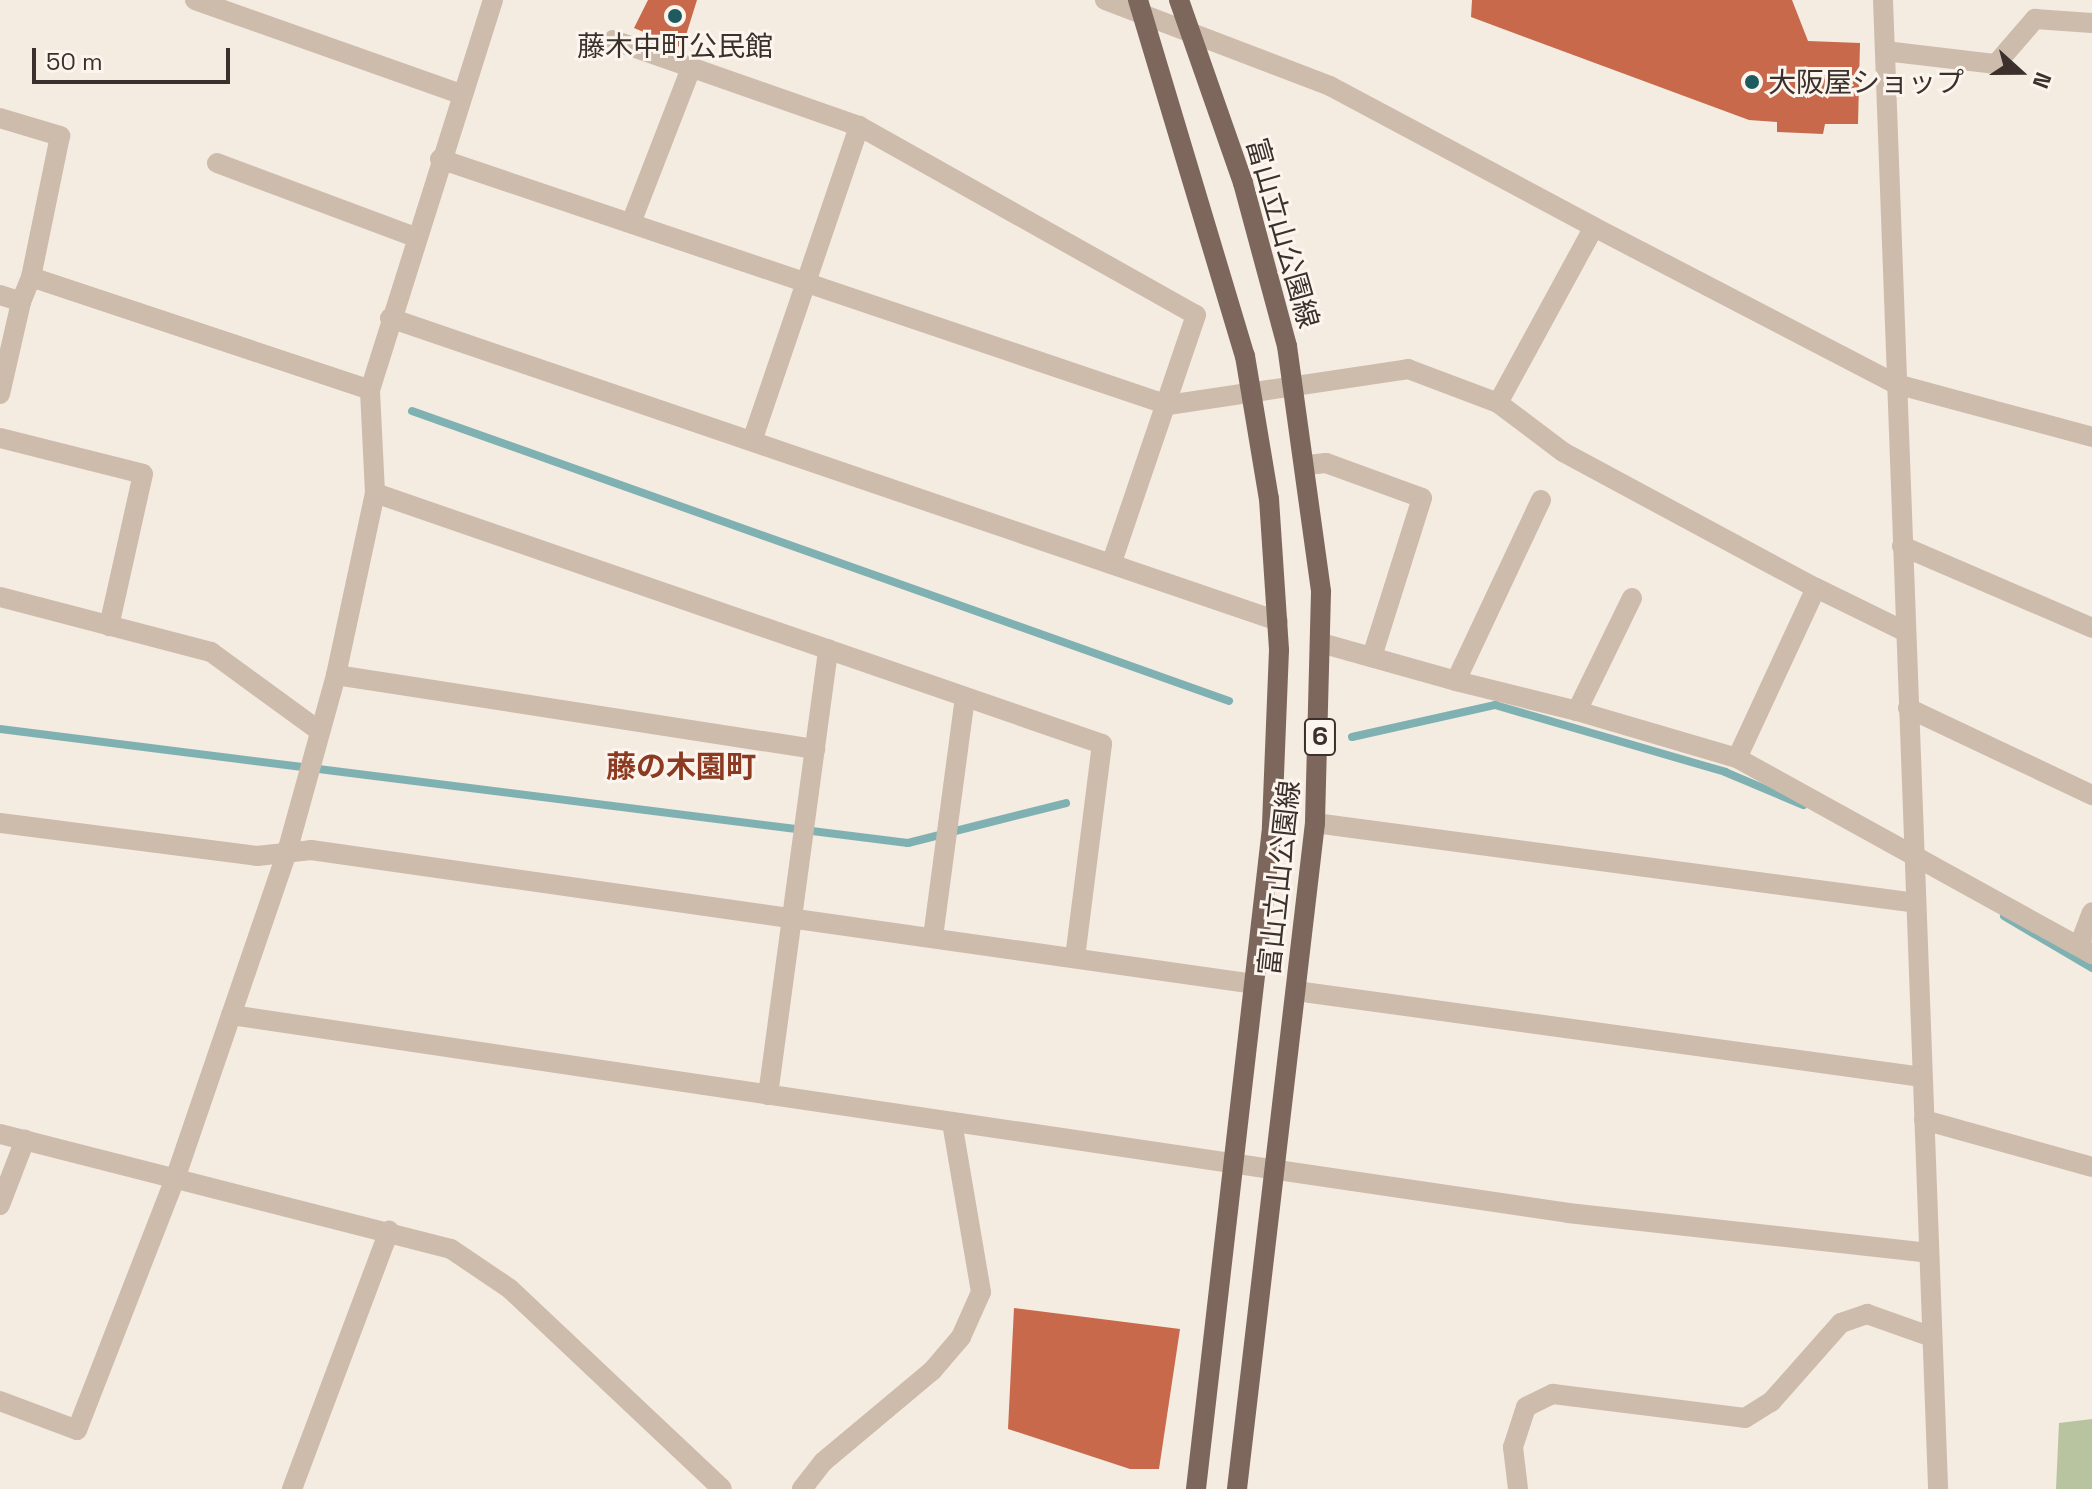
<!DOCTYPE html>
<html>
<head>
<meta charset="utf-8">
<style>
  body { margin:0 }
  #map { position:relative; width:2092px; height:1489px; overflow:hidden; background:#f4ebe1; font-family:"Space Grotesk","Noto Sans JP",sans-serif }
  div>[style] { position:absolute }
  .green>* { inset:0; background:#b8c4a0 }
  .stream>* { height:8px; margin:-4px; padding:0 4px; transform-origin:4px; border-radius:4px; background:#7fb0b2 }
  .building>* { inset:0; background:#c8694b }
  .street>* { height:20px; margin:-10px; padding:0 10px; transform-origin:10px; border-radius:10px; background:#cdbbac }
  .primary>* { height:20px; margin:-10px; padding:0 10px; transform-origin:10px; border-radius:10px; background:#7d675c }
  .dots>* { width:22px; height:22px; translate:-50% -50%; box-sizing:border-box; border:4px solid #fbf5ee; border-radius:50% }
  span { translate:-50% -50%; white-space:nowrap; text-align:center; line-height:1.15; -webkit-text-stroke:6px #fbf5ee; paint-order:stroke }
  .shield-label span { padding:2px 6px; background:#fbf5ee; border:2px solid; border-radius:6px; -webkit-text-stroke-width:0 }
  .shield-label { font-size:26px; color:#3b302b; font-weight:700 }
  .poi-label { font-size:28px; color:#3b302b }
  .left { translate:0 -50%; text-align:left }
  .street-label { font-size:28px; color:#3b302b }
  .neighbourhood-label { font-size:30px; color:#8c3b22; font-weight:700 }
  .north { position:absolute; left:1980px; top:32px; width:80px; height:80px; -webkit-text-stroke:6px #fbf5ee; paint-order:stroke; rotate:111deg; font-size:22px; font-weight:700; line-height:32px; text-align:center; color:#3b302b }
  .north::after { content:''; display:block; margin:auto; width:28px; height:36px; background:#3b302b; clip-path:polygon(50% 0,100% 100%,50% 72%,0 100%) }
  .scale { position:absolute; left:32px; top:48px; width:198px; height:36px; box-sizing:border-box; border:4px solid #3b302b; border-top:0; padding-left:10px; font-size:24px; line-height:28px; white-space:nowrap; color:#3b302b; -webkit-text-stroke:6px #fbf5ee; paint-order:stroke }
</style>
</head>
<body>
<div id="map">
  <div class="green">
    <div style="clip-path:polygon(2092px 1419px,2092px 1489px,2056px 1489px,2059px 1423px)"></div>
  </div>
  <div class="stream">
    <div style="left:412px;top:411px;width:867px;rotate:19.54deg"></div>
    <div style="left:0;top:729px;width:915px;rotate:7.16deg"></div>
    <div style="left:908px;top:843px;width:163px;rotate:-14.2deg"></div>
    <div style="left:1352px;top:737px;width:147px;rotate:-12.6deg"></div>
    <div style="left:1495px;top:705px;width:240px;rotate:16.2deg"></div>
    <div style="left:1725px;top:772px;width:85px;rotate:22.9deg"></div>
    <div style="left:2004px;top:916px;width:102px;rotate:30.6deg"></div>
  </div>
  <div class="building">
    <div style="clip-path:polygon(648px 0,697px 0,682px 48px,634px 28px)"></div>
    <div style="clip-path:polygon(1472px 0,1792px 0,1808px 41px,1860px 43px,1858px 124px,1825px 124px,1823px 134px,1777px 132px,1777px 122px,1749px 120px,1471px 17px)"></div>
    <div style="clip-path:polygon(1014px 1308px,1180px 1329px,1159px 1469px,1130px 1469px,1008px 1429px)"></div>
  </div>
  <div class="street">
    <div style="left:195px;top:0;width:281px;rotate:19.5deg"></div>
    <div style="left:1105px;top:0;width:241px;rotate:20.9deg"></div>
    <div style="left:1330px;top:86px;width:299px;rotate:28.1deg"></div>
    <div style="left:1883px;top:0;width:1490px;rotate:87.88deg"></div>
    <div style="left:613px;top:40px;width:261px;rotate:19.3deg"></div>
    <div style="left:1885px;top:51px;width:112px;rotate:6.7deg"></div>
    <div style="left:1996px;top:64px;width:60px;rotate:-49.1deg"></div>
    <div style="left:2035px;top:19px;width:57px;rotate:4deg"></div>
    <div style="left:0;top:118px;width:63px;rotate:16.7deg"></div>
    <div style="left:60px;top:136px;width:144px;rotate:101.6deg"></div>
    <div style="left:440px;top:159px;width:768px;rotate:18.67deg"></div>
    <div style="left:1168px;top:405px;width:243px;rotate:-8.5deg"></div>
    <div style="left:1408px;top:369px;width:96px;rotate:20.7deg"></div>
    <div style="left:1498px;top:403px;width:200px;rotate:-61.4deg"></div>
    <div style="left:1594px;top:227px;width:340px;rotate:27.5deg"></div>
    <div style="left:1896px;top:384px;width:203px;rotate:15.1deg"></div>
    <div style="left:217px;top:163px;width:211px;rotate:20.5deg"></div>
    <div style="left:631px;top:223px;width:166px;rotate:-68.8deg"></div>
    <div style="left:0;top:295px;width:22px;rotate:18deg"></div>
    <div style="left:21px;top:302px;width:27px;rotate:-68deg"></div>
    <div style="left:31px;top:277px;width:357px;rotate:18.4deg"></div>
    <div style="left:390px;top:318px;width:938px;rotate:18.84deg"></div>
    <div style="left:0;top:394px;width:94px;rotate:-77.1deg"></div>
    <div style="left:1498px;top:403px;width:81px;rotate:37deg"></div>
    <div style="left:1563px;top:452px;width:287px;rotate:28.3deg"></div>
    <div style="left:0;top:438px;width:147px;rotate:14.1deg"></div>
    <div style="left:143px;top:474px;width:156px;rotate:102.6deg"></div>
    <div style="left:752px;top:441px;width:333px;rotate:-71.2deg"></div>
    <div style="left:859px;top:126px;width:386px;rotate:29.3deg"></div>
    <div style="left:1196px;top:315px;width:263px;rotate:108.8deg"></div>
    <div style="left:1307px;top:465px;width:19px;rotate:-6deg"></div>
    <div style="left:1326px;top:463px;width:102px;rotate:20deg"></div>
    <div style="left:1422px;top:498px;width:167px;rotate:107.5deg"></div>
    <div style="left:375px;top:493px;width:769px;rotate:19.05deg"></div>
    <div style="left:1102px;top:744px;width:215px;rotate:97.2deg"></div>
    <div style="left:1541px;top:500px;width:200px;rotate:115.2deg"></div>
    <div style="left:1456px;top:681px;width:125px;rotate:13.9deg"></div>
    <div style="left:1902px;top:546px;width:207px;rotate:23.3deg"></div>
    <div style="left:0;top:597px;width:218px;rotate:14.6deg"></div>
    <div style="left:211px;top:652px;width:132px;rotate:36.1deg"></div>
    <div style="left:1632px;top:598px;width:126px;rotate:116deg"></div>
    <div style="left:1577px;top:711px;width:167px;rotate:16.4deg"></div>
    <div style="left:1906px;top:632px;width:100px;rotate:-153.9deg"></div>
    <div style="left:1816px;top:588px;width:187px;rotate:114.9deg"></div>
    <div style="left:1737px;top:758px;width:406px;rotate:28.9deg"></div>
    <div style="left:1321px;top:643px;width:140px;rotate:15.7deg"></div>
    <div style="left:336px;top:675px;width:485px;rotate:8.8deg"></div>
    <div style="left:1908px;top:708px;width:204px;rotate:25.3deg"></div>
    <div style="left:0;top:823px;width:259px;rotate:7.3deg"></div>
    <div style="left:257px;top:856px;width:54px;rotate:-6.3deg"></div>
    <div style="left:311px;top:850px;width:952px;rotate:8.09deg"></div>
    <div style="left:1315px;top:823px;width:606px;rotate:7.58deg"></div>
    <div style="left:933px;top:937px;width:242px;rotate:-82.4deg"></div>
    <div style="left:2079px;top:946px;width:36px;rotate:-69deg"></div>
    <div style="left:1296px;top:991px;width:632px;rotate:7.82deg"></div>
    <div style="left:231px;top:1015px;width:1352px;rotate:8.42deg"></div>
    <div style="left:1568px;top:1213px;width:363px;rotate:6.3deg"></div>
    <div style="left:768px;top:1095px;width:450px;rotate:-82.3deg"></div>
    <div style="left:1924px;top:1120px;width:174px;rotate:15.6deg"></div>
    <div style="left:0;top:1134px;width:465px;rotate:14.3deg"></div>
    <div style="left:451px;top:1249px;width:71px;rotate:34.1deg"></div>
    <div style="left:510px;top:1289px;width:291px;rotate:43.3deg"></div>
    <div style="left:0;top:1205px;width:70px;rotate:-69deg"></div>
    <div style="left:0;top:1401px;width:82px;rotate:20.6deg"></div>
    <div style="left:77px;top:1430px;width:269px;rotate:-68.7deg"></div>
    <div style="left:175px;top:1179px;width:346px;rotate:-71.1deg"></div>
    <div style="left:287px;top:852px;width:184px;rotate:-74.5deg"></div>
    <div style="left:336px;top:675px;width:186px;rotate:-77.9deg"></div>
    <div style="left:375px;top:493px;width:103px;rotate:-92.8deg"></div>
    <div style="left:370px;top:390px;width:409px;rotate:-72.5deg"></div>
    <div style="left:292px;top:1489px;width:276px;rotate:-69.4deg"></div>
    <div style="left:802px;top:1489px;width:34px;rotate:-52deg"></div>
    <div style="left:823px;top:1462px;width:142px;rotate:-39.9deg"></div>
    <div style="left:932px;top:1371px;width:45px;rotate:-49.5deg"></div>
    <div style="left:961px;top:1337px;width:49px;rotate:-66deg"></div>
    <div style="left:981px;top:1292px;width:171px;rotate:-99.7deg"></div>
    <div style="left:1518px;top:1489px;width:42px;rotate:-96.8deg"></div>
    <div style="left:1513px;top:1447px;width:42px;rotate:-72deg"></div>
    <div style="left:1526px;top:1407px;width:30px;rotate:-26deg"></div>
    <div style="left:1553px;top:1394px;width:193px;rotate:7.1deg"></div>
    <div style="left:1745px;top:1418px;width:31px;rotate:-32deg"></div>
    <div style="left:1771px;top:1402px;width:106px;rotate:-48.5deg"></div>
    <div style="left:1841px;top:1323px;width:28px;rotate:-19deg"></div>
    <div style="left:1867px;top:1314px;width:69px;rotate:19.5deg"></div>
  </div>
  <div class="primary">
    <div style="left:1138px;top:0;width:372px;rotate:73.3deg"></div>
    <div style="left:1245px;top:356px;width:145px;rotate:80.5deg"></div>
    <div style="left:1269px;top:499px;width:151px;rotate:86.2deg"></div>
    <div style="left:1279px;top:650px;width:178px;rotate:92.3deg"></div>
    <div style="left:1272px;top:828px;width:665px;rotate:96.56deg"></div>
    <div style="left:1179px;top:0;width:194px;rotate:70.7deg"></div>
    <div style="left:1243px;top:183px;width:169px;rotate:74.9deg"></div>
    <div style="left:1287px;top:346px;width:248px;rotate:82.1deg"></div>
    <div style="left:1321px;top:592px;width:231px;rotate:91.5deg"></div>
    <div style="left:1315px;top:823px;width:671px;rotate:96.68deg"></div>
  </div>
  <div class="dots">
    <div style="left:675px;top:16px;background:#1f5a5e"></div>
    <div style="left:1752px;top:82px;background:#1f5a5e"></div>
  </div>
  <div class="shield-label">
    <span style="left:1320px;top:737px">6</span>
  </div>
  <div class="poi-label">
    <span style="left:675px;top:46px">藤木中町公民館</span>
    <span class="left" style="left:1768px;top:82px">大阪屋ショップ</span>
  </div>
  <div class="street-label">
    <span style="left:1283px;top:233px;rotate:74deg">富山立山公園線</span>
    <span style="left:1279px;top:878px;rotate:-84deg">富山立山公園線</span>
  </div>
  <div class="neighbourhood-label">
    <span style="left:681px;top:767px">藤の木園町</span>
  </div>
  <div class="north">N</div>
  <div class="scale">50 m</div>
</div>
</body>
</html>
